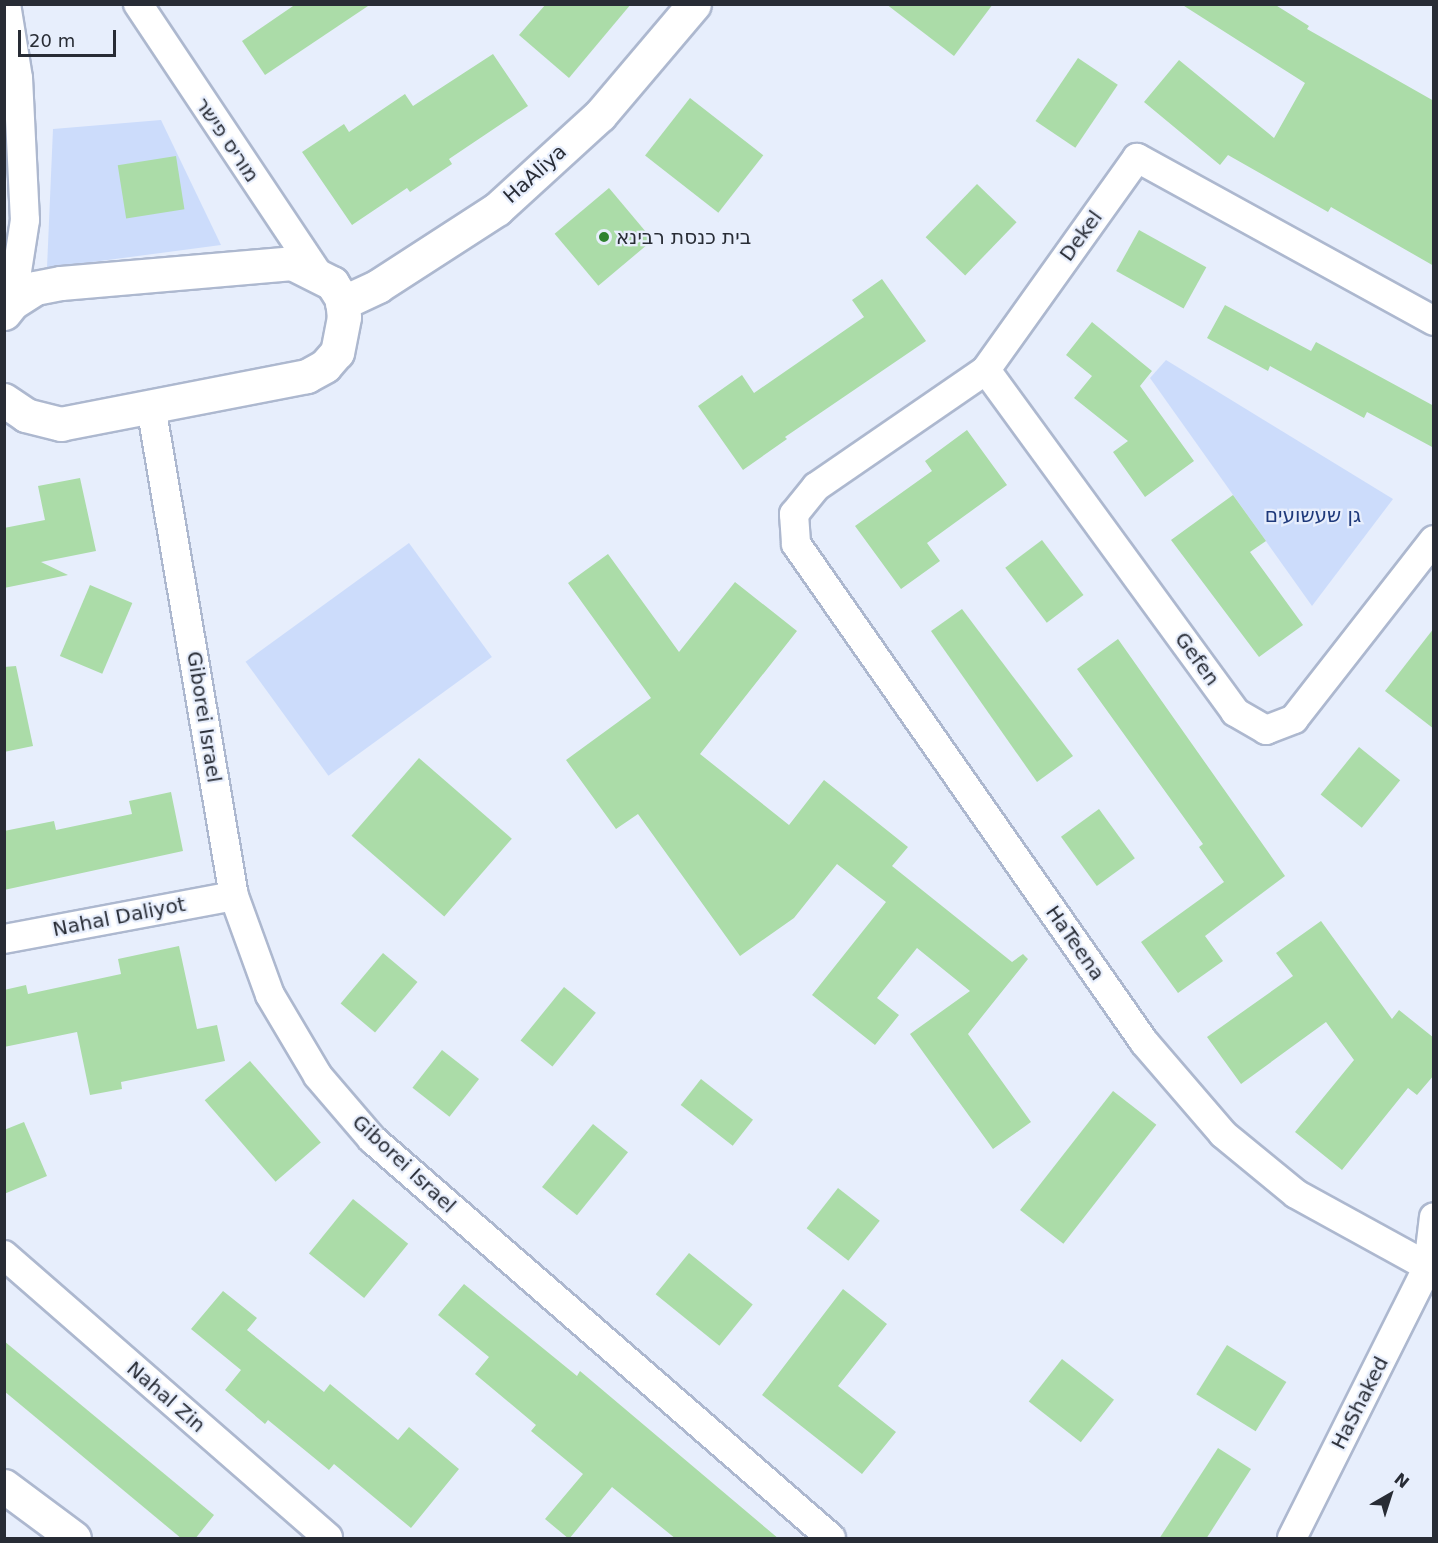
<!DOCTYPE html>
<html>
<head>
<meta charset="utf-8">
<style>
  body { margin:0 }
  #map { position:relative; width:1438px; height:1543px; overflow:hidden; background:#e7eefc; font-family:"DejaVu Sans","Noto Sans Hebrew",sans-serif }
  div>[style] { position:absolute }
  .green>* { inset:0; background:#ccdcfb; transform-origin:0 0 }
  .building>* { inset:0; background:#abdca8; transform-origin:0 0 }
  .roads { filter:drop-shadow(2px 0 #adb8cf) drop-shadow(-2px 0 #adb8cf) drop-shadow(0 2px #adb8cf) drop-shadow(0 -2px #adb8cf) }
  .minor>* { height:28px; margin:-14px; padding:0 14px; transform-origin:14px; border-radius:14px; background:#fff }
  .tertiary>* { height:33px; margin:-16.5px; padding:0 16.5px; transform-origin:16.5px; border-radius:16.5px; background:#fff }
  .dots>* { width:16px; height:16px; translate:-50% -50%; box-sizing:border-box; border:3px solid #e7eefc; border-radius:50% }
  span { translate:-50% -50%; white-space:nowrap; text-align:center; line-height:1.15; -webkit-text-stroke:4.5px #e7eefc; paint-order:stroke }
  .street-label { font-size:20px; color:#282c35 }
  .poi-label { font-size:20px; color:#282c35 }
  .left { translate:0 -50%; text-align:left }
  .park-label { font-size:20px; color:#1e397b }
  .frame { position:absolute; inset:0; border:6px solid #282c35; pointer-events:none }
  .north { position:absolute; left:1360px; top:1465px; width:60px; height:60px; -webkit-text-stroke:4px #e7eefc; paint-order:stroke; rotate:39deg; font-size:16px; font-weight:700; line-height:24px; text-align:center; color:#282c35 }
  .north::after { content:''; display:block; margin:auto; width:21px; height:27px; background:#282c35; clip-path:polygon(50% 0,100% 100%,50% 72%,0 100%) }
  .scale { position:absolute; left:18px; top:30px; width:98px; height:27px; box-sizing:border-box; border:3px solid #282c35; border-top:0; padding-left:8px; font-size:18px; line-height:21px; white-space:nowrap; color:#282c35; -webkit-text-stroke:4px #e7eefc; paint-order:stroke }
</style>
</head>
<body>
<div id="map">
  <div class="green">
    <div style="clip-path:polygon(161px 120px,221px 245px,47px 268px,53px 129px)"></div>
    <div style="clip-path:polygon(1166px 360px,1393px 499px,1312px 606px,1150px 378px)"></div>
    <div style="left:409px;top:543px;width:141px;height:202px;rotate:54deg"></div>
  </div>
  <div class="building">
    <div style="clip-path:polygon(296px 4px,371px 4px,265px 75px,242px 41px)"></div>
    <div style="clip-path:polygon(546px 4px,631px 4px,569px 78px,519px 35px)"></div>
    <div style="clip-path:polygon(886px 4px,993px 4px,954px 56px)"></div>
    <div style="clip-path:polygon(1181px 4px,1274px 4px,1309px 26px,1307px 29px,1434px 101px,1434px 266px,1331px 207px,1328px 212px,1228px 155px,1220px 165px,1144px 102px,1179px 60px,1274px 138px,1305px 83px)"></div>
    <div style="clip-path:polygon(493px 54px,528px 106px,449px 159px,452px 164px,410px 192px,407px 188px,352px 225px,302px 152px,344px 124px,349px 132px,405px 94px,413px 106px)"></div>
    <div style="left:1078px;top:58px;width:48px;height:76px;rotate:34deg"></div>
    <div style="left:690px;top:98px;width:93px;height:73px;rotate:38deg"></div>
    <div style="left:176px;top:156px;width:54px;height:59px;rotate:81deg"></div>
    <div style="left:977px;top:184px;width:55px;height:74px;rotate:44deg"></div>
    <div style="left:609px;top:188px;width:68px;height:71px;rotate:50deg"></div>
    <div style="left:1139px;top:230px;width:77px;height:47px;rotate:29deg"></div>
    <div style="clip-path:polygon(882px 279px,926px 341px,785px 437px,787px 439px,743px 470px,698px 406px,742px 375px,754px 393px,864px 317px,852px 300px)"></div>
    <div style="clip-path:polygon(1225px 305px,1311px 351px,1316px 342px,1434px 406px,1434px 448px,1367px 412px,1364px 418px,1270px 366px,1268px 371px,1207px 338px)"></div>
    <div style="clip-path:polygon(1092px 322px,1152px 371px,1140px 386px,1194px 461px,1145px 497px,1113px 452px,1128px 441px,1074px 398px,1092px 376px,1066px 355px)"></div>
    <div style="clip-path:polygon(967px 430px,1007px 485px,927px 543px,940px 561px,901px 589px,855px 526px,932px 471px,925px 461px)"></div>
    <div style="clip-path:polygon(80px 478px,96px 551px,41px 562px,68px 575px,4px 588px,4px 528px,45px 520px,38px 486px)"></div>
    <div style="clip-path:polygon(1233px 495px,1266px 541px,1250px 552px,1303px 625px,1259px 657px,1171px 540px)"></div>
    <div style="left:1042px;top:540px;width:69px;height:46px;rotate:53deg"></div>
    <div style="clip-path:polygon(608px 554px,679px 652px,735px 582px,797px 631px,700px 754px,789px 825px,824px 780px,908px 847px,892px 866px,1012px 962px,1023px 954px,1028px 959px,968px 1034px,1031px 1122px,993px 1149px,910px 1034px,970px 991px,917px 948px,877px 998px,899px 1015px,875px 1045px,812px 995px,886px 902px,837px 864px,794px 918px,740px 956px,638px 814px,616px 829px,566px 760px,651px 698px,568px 583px)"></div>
    <div style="left:90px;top:585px;width:46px;height:77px;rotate:23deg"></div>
    <div style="clip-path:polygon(962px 609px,1073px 756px,1037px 782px,931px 631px)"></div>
    <div style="clip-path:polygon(1434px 628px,1434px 729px,1385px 691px)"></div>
    <div style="clip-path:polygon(1118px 639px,1285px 876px,1205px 936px,1223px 961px,1178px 993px,1141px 942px,1224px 882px,1199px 847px,1203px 844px,1077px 669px)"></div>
    <div style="clip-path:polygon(16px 666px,33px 746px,4px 752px,4px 667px)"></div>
    <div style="left:1359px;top:747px;width:53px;height:61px;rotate:39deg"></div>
    <div style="left:419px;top:758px;width:123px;height:103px;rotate:41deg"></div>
    <div style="clip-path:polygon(171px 792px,183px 851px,4px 890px,4px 831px,54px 821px,56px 830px,132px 814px,129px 801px)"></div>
    <div style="left:1099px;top:809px;width:61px;height:47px;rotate:54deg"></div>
    <div style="clip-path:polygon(1321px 921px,1392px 1019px,1399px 1010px,1434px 1038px,1434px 1075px,1417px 1095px,1408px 1088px,1342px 1170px,1295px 1132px,1354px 1060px,1326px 1022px,1241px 1084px,1207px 1037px,1293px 976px,1276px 953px)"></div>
    <div style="clip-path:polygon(179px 946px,197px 1029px,217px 1025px,225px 1061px,121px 1082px,122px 1089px,90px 1095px,77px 1032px,4px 1047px,4px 990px,26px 985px,28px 994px,121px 974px,118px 959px)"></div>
    <div style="left:383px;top:953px;width:45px;height:66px;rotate:40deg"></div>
    <div style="left:564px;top:987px;width:41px;height:69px;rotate:39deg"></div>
    <div style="left:442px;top:1050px;width:47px;height:48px;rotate:38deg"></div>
    <div style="left:250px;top:1061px;width:108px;height:60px;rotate:49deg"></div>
    <div style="left:701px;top:1079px;width:66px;height:33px;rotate:38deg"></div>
    <div style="left:1113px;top:1091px;width:55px;height:151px;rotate:38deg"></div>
    <div style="clip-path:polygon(24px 1122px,47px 1176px,4px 1194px,4px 1130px)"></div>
    <div style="left:593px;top:1124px;width:45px;height:81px;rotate:39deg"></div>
    <div style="left:838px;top:1188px;width:53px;height:51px;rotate:38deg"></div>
    <div style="left:353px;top:1199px;width:71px;height:70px;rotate:39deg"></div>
    <div style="left:689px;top:1253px;width:82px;height:53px;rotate:39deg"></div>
    <div style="clip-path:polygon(464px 1284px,577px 1376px,580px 1371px,779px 1539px,676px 1539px,612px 1487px,569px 1539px,545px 1519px,583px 1474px,531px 1431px,536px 1425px,475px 1374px,489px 1357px,438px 1315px)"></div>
    <div style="clip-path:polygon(843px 1289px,887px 1324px,838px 1386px,896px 1432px,862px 1474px,762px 1395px)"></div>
    <div style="clip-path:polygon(223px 1291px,257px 1318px,247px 1330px,324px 1392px,330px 1384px,398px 1440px,409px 1427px,459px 1469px,411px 1528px,334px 1464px,329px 1470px,268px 1420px,265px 1424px,225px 1390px,241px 1370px,191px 1329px)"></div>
    <div style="clip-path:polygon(4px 1341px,214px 1515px,195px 1539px,182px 1539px,4px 1391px)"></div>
    <div style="left:1227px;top:1345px;width:70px;height:58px;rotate:32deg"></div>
    <div style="left:1062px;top:1359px;width:66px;height:54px;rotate:38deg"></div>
    <div style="clip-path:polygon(1218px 1448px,1251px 1469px,1206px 1539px,1159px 1539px)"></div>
  </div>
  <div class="roads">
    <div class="minor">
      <div style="left:6px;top:4px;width:75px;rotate:80.8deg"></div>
      <div style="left:18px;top:78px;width:142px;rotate:87.2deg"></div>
      <div style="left:25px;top:220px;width:84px;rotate:98.9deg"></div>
      <div style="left:138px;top:4px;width:324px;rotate:56.3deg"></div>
      <div style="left:1434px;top:321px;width:339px;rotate:-151.2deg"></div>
      <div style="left:1137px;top:158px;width:260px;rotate:125.5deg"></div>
      <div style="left:986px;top:370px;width:206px;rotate:145.5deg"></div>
      <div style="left:816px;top:487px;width:35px;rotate:129deg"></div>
      <div style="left:794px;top:514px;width:30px;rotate:86deg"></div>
      <div style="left:796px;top:544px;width:608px;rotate:55.05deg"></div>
      <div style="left:1144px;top:1042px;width:121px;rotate:49.3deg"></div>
      <div style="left:1223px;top:1134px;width:94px;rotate:39.4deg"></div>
      <div style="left:1296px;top:1194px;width:158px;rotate:28.8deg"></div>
      <div style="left:986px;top:370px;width:423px;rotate:53.9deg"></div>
      <div style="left:1235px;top:712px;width:36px;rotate:30deg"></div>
      <div style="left:1266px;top:730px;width:30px;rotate:-21deg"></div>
      <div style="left:1294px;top:719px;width:227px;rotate:-52deg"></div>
      <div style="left:151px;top:406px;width:497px;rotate:80.4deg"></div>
      <div style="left:234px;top:896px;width:105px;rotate:70deg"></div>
      <div style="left:270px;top:995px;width:94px;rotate:59.3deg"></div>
      <div style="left:318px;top:1076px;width:83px;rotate:49.4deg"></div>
      <div style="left:372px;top:1139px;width:608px;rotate:41deg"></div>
      <div style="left:4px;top:939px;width:234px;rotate:-10.6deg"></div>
      <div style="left:4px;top:1255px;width:430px;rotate:41.1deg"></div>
      <div style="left:1292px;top:1538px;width:303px;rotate:-63.4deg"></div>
      <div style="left:1428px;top:1267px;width:50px;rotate:-83.2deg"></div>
    </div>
    <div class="tertiary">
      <div style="left:342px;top:303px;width:40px;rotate:-25deg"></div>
      <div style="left:378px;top:286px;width:142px;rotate:-32.9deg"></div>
      <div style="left:497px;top:209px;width:139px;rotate:-42.4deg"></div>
      <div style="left:600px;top:115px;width:145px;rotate:-49.7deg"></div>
      <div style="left:4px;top:313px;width:13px;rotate:-51deg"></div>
      <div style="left:12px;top:303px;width:27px;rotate:-33deg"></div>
      <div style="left:35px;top:288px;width:26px;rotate:-11deg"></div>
      <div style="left:61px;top:283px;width:232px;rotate:-4.9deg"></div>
      <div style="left:292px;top:263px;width:45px;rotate:26.6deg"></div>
      <div style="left:332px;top:283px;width:19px;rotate:58deg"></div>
      <div style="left:342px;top:299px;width:18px;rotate:84deg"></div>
      <div style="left:344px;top:317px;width:36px;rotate:101deg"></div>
      <div style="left:337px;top:352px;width:18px;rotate:131deg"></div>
      <div style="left:325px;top:366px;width:21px;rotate:151deg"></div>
      <div style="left:307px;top:376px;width:251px;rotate:169deg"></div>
      <div style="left:61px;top:424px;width:36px;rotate:-166deg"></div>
      <div style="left:26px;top:415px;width:27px;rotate:-146deg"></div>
      <div style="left:4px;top:1486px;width:87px;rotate:36.6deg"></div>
    </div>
  </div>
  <div class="dots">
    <div style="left:604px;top:237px;background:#2e822f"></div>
  </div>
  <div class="street-label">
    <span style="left:227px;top:140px;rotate:56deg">מוריס פישר</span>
    <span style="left:535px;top:174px;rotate:-42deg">HaAliya</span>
    <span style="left:1081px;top:236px;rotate:-54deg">Dekel</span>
    <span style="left:1197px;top:659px;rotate:54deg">Gefen</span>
    <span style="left:204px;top:717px;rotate:81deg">Giborei Israel</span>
    <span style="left:119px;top:917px;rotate:-11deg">Nahal Daliyot</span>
    <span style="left:1075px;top:943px;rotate:55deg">HaTeena</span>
    <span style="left:404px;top:1164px;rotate:43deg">Giborei Israel</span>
    <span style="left:166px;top:1397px;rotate:41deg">Nahal Zin</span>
    <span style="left:1360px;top:1403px;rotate:-63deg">HaShaked</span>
  </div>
  <div class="poi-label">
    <span class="left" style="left:616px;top:237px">בית כנסת רבינא</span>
  </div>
  <div class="park-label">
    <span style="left:1313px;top:515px">גן שעשועים</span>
  </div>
  <div class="frame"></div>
  <div class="north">N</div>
  <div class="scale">20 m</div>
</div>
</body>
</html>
